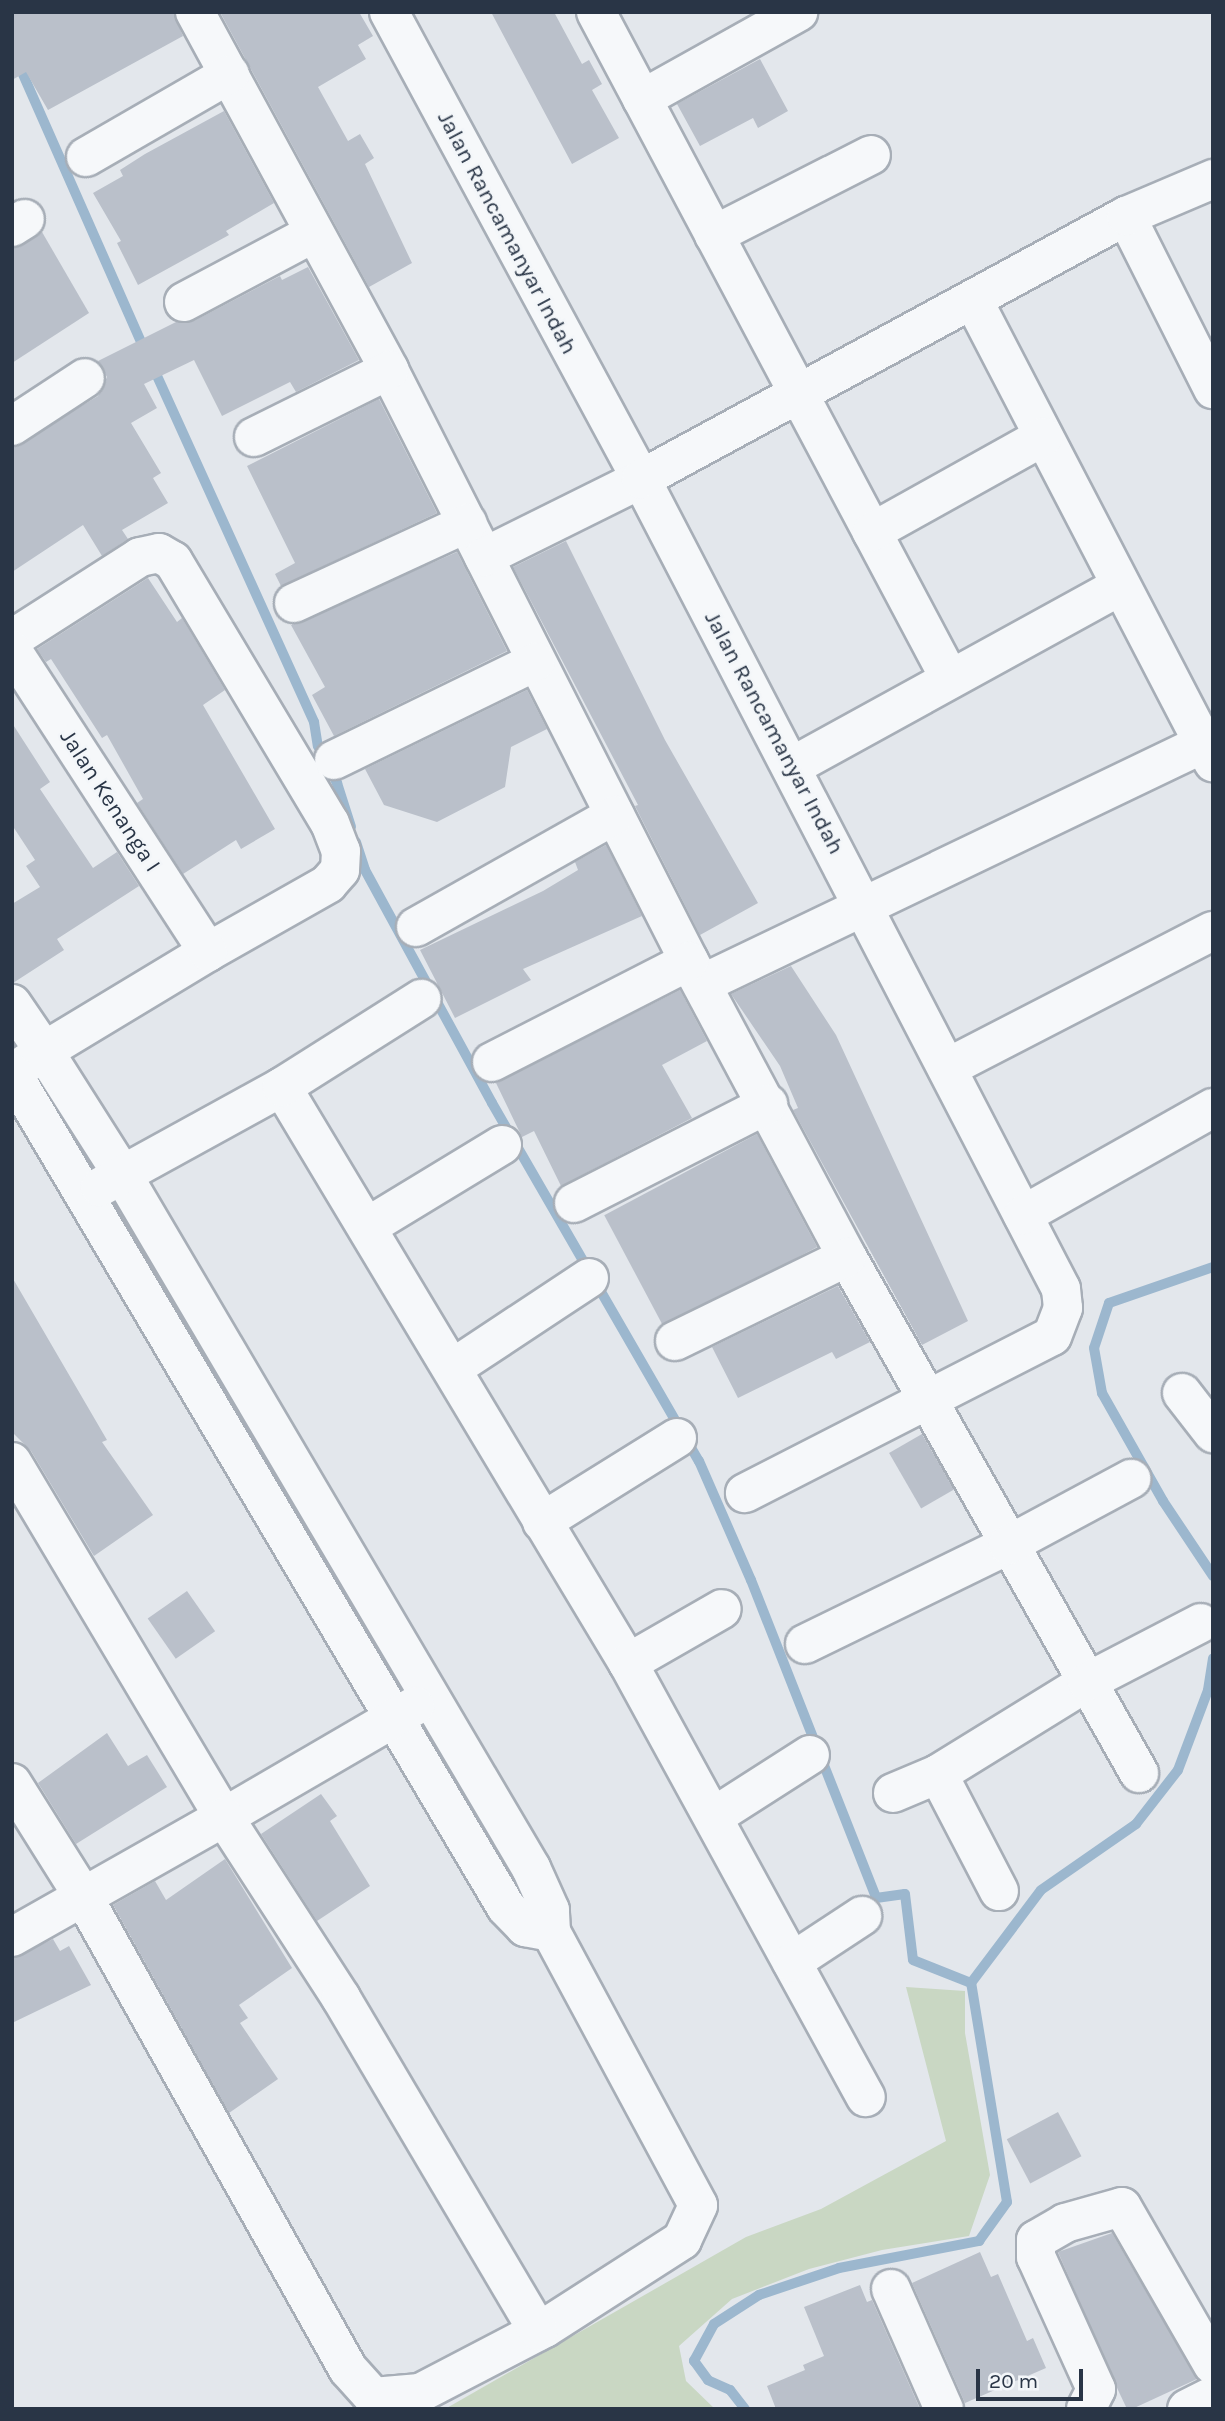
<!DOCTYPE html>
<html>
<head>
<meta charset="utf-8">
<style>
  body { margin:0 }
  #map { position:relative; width:1225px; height:2421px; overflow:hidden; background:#e3e7ec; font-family:Karla,sans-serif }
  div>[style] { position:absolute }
  .green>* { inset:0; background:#c9d7c3 }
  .stream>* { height:10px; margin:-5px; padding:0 5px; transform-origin:5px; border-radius:5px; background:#9cb7ce }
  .building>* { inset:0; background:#bac0ca; transform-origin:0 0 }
  .roads { filter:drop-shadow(2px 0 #a7aeb7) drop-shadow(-2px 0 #a7aeb7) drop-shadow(0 2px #a7aeb7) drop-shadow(0 -2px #a7aeb7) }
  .minor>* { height:38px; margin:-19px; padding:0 19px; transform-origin:19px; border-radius:19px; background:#f6f8fa }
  span { translate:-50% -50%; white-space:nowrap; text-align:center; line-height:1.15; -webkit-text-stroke:5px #f3f6f9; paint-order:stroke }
  .street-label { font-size:23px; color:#293546 }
  .frame { position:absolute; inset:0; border:14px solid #293546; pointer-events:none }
  .scale { position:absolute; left:976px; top:2369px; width:107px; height:32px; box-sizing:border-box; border:4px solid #293546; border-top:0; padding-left:9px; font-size:21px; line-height:24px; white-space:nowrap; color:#293546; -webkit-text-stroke:5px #f3f6f9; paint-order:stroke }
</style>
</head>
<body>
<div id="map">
  <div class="green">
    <div style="clip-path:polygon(906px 1987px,965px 1991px,965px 2033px,990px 2175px,969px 2236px,882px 2250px,809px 2269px,732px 2299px,679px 2346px,686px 2381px,715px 2409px,445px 2409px,746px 2237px,821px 2209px,946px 2141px)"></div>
  </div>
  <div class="stream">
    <div style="left:18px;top:63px;width:317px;rotate:66.2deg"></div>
    <div style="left:153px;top:367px;width:390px;rotate:65.6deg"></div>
    <div style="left:314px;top:722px;width:24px;rotate:81deg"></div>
    <div style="left:318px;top:746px;width:42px;rotate:62.8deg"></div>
    <div style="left:337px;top:783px;width:46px;rotate:72.3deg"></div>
    <div style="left:356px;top:842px;width:29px;rotate:72deg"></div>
    <div style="left:365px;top:870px;width:265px;rotate:61.4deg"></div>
    <div style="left:492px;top:1103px;width:414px;rotate:60deg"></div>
    <div style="left:699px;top:1461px;width:130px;rotate:66.4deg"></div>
    <div style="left:751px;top:1580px;width:342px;rotate:68.5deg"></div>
    <div style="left:876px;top:1898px;width:29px;rotate:-8deg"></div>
    <div style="left:905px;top:1894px;width:66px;rotate:83.1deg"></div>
    <div style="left:913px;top:1960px;width:62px;rotate:21.6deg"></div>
    <div style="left:1213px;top:1267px;width:110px;rotate:160.9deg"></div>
    <div style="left:1109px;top:1303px;width:47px;rotate:108.4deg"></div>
    <div style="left:1094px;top:1348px;width:46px;rotate:79.9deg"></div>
    <div style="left:1102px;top:1393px;width:124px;rotate:60.5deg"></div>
    <div style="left:1163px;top:1501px;width:90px;rotate:56.3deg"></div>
    <div style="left:745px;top:2409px;width:24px;rotate:-128deg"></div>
    <div style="left:730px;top:2390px;width:24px;rotate:-156deg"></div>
    <div style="left:708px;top:2380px;width:24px;rotate:-126deg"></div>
    <div style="left:694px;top:2361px;width:42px;rotate:-61.6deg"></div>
    <div style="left:714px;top:2324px;width:54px;rotate:-32.8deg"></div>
    <div style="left:759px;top:2295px;width:84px;rotate:-18.6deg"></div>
    <div style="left:839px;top:2268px;width:143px;rotate:-10.9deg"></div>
    <div style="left:979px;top:2241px;width:48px;rotate:-54.3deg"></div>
    <div style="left:1007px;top:2202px;width:222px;rotate:-99.3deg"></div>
    <div style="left:971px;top:1983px;width:116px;rotate:-53deg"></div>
    <div style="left:1041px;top:1890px;width:116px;rotate:-34.8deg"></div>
    <div style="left:1136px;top:1824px;width:68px;rotate:-52.1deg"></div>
    <div style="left:1178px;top:1770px;width:85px;rotate:-69.4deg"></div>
    <div style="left:1208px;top:1690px;width:32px;rotate:-81deg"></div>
  </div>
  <div class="building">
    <div style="clip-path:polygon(12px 12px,173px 12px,183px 36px,48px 110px,26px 72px,12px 80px)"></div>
    <div style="clip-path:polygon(220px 12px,359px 12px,373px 36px,358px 45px,366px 59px,318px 87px,348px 141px,360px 134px,374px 158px,365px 164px,412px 263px,369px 287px)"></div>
    <div style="clip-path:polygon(491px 12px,554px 12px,582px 64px,589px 60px,602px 84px,592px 90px,619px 138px,572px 164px)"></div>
    <div style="clip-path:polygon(760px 59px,788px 111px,758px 128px,753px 118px,700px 146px,677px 104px)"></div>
    <div style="clip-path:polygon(224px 111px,274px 203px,226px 231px,229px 235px,138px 285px,117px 243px,121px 241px,93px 193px,123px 176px,120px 170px,145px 154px)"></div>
    <div style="clip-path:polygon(42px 232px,89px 313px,12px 363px,12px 249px)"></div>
    <div style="clip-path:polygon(308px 267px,359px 360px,296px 392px,290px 382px,222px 416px,194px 360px,144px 384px,157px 408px,131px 423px,161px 473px,153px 478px,168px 503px,122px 530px,128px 539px,102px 556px,83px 525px,12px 572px,12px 448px,98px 396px,107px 377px,98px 361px,176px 322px,194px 321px,280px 276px,282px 280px)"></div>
    <div style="clip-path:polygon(379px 399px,437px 513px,281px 586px,275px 574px,295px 563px,247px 466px)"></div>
    <div style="clip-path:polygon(566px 541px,665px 740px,758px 903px,700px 935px,635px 806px,638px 805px,513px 567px)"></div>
    <div style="clip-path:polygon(457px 552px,507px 651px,334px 736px,312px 695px,325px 687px,291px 625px)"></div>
    <div style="clip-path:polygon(148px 578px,177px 622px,182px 618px,225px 690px,203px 705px,275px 829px,241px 849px,236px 840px,183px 874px,137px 803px,143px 799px,107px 735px,102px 738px,51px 659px,46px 662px,37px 649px)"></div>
    <div style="clip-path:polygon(527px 690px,547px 729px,511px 747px,505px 787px,437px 822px,384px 805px,365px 769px)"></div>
    <div style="clip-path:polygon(12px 723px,50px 782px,40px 789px,93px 868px,117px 852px,139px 886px,57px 939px,64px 950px,13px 983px,12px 904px,40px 887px,26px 866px,35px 860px,12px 825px)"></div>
    <div style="clip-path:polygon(606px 845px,642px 916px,523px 969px,531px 980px,455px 1018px,420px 950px,543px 891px,578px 870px,575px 862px)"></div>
    <div style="clip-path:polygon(791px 966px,836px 1035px,968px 1321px,922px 1345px,793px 1110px,798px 1108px,780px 1066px,731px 994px)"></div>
    <div style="clip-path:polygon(680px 990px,707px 1041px,662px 1065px,692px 1118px,561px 1186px,534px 1131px,522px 1137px,496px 1083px)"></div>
    <div style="left:757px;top:1134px;width:128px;height:173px;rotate:62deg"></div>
    <div style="clip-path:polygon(12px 1277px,107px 1440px,102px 1442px,153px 1515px,94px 1556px,31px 1451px,12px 1432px)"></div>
    <div style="clip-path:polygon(838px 1286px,870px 1342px,836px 1359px,832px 1352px,738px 1398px,712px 1347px)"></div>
    <div style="left:922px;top:1434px;width:64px;height:38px;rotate:60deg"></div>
    <div style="left:187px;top:1591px;width:49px;height:48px;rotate:55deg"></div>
    <div style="clip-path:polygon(107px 1733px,128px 1766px,147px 1755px,167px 1787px,76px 1844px,38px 1783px)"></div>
    <div style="clip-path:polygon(321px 1794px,337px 1816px,330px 1821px,370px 1886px,317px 1921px,261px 1834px)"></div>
    <div style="clip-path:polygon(225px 1859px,292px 1968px,239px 2005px,248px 2018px,240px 2023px,278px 2079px,229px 2113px,113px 1905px,155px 1881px,166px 1900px)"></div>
    <div style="clip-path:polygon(53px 1939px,60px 1951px,69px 1946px,91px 1985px,12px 2023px,12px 1959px)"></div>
    <div style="left:1058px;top:2112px;width:50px;height:58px;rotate:62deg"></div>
    <div style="clip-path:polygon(1112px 2233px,1197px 2379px,1132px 2409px,1127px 2409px,1118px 2390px,1058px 2252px)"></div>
    <div style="clip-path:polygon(980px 2252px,991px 2277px,998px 2274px,1027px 2341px,1033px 2338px,1046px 2368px,965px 2403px,912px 2283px)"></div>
    <div style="clip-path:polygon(860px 2285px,867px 2302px,872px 2300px,920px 2409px,776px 2409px,767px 2386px,805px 2370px,803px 2365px,824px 2356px,804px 2307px)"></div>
  </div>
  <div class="roads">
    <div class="minor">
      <div style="left:195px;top:12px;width:407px;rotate:61.5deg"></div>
      <div style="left:389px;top:370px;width:663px;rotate:63.09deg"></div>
      <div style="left:689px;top:961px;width:336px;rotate:61.9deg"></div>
      <div style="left:847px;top:1257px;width:593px;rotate:60.49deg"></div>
      <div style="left:389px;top:12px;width:531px;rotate:61.65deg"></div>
      <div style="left:641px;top:479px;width:912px;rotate:62.59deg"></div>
      <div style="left:1061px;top:1289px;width:19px;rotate:84deg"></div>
      <div style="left:1063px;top:1308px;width:30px;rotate:111deg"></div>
      <div style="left:1052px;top:1336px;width:345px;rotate:152.9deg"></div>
      <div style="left:596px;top:12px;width:755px;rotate:62.04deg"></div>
      <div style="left:642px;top:99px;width:179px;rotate:-29.1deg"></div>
      <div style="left:86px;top:157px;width:166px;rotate:-30deg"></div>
      <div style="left:1126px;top:216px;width:194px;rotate:63.3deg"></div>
      <div style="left:12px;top:227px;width:15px;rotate:-32deg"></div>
      <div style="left:714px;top:235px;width:176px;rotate:-27deg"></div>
      <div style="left:973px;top:300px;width:521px;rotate:62.55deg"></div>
      <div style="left:184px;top:302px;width:147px;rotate:-28deg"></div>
      <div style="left:12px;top:426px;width:87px;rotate:-33.3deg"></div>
      <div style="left:254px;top:437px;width:151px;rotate:-26.4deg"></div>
      <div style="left:872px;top:532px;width:196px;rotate:-29.1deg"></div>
      <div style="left:484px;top:557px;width:175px;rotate:-26.4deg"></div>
      <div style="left:641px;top:479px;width:552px;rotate:-28.47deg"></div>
      <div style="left:1126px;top:216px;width:95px;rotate:-23deg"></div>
      <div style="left:294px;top:603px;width:191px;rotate:-24.8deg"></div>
      <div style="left:12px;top:639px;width:152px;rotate:-32.6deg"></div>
      <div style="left:140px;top:557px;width:19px;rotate:-12deg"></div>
      <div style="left:159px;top:553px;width:16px;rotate:30deg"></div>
      <div style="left:173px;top:561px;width:305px;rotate:59.1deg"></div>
      <div style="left:330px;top:823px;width:30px;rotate:69deg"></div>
      <div style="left:341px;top:851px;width:19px;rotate:93deg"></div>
      <div style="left:340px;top:870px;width:18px;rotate:131deg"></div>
      <div style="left:328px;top:884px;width:138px;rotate:150.5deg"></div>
      <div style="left:208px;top:952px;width:192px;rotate:148.9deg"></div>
      <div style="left:44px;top:1051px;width:39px;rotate:145deg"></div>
      <div style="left:12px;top:1073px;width:969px;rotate:59.36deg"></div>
      <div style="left:506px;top:1907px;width:28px;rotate:46deg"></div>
      <div style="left:525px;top:1927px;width:26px;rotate:11deg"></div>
      <div style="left:551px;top:1932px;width:22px;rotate:-93deg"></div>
      <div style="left:550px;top:1910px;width:46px;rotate:-114.3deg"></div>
      <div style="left:531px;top:1868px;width:806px;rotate:-120.51deg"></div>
      <div style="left:122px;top:1174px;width:146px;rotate:-122.4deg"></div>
      <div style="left:44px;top:1051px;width:57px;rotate:-124.2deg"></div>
      <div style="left:12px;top:650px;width:360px;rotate:57deg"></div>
      <div style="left:334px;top:760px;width:224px;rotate:-26deg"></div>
      <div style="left:791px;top:767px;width:374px;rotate:-28.8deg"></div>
      <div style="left:416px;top:927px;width:228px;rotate:-29.4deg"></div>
      <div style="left:702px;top:984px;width:567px;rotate:-25.62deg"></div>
      <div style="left:492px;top:1062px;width:221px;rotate:-27.1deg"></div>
      <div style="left:947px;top:1068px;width:299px;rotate:-27.3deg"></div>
      <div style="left:282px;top:1087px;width:672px;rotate:59.01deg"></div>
      <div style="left:628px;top:1663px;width:495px;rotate:61.3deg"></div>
      <div style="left:100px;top:1187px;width:208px;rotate:-28.8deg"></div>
      <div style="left:282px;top:1087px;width:165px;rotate:-32.3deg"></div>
      <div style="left:574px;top:1203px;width:218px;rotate:-27deg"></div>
      <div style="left:1023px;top:1215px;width:218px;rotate:-29.4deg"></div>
      <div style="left:367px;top:1227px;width:158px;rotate:-31.3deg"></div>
      <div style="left:675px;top:1341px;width:191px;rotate:-26deg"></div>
      <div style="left:453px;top:1368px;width:163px;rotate:-33.5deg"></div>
      <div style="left:1182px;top:1393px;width:51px;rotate:52.2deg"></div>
      <div style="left:12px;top:1462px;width:413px;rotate:59.2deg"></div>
      <div style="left:224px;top:1817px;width:221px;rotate:-30.2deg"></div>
      <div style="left:542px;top:1522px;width:159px;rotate:-31.9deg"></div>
      <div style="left:805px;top:1644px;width:226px;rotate:-26deg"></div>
      <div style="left:1008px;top:1545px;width:140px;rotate:-28.2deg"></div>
      <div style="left:628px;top:1663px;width:108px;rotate:-29.9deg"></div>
      <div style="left:938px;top:1774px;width:132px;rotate:62.5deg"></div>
      <div style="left:12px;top:1783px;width:136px;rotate:57.9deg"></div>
      <div style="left:84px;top:1898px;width:540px;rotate:60.73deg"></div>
      <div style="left:348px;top:2369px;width:38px;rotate:48deg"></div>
      <div style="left:373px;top:2397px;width:47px;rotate:-4.9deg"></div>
      <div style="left:420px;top:2393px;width:141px;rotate:-27.5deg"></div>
      <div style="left:545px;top:2328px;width:163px;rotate:-32.7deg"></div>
      <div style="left:682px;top:2240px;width:38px;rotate:-65deg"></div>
      <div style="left:698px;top:2205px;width:310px;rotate:-118.3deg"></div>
      <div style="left:893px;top:1793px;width:49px;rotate:-22.9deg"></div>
      <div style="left:938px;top:1774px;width:175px;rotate:-31.7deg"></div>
      <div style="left:1087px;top:1682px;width:128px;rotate:-27.4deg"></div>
      <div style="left:713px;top:1817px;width:115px;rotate:-32.6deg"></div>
      <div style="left:12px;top:1937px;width:244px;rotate:-29.5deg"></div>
      <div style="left:224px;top:1817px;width:216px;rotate:57.1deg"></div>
      <div style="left:341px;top:1998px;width:387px;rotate:59.4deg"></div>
      <div style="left:792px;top:1962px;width:84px;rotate:-33.3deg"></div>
      <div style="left:891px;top:2289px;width:131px;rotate:66.2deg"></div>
      <div style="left:1086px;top:2409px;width:22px;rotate:-63deg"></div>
      <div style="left:1096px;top:2389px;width:145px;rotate:-114.4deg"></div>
      <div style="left:1036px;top:2257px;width:17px;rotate:-90deg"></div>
      <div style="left:1036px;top:2240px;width:34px;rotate:-30deg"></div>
      <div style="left:1065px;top:2223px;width:59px;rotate:-15.7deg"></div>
      <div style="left:1122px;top:2207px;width:182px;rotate:60.1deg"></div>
      <div style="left:1187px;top:2409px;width:29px;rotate:-27deg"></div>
    </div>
  </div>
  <div class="street-label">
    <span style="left:507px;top:233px;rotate:62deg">Jalan Rancamanyar Indah</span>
    <span style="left:774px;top:733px;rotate:62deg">Jalan Rancamanyar Indah</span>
    <span style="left:110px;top:801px;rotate:57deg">Jalan Kenanga I</span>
  </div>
  <div class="frame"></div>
  <div class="scale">20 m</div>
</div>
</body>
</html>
